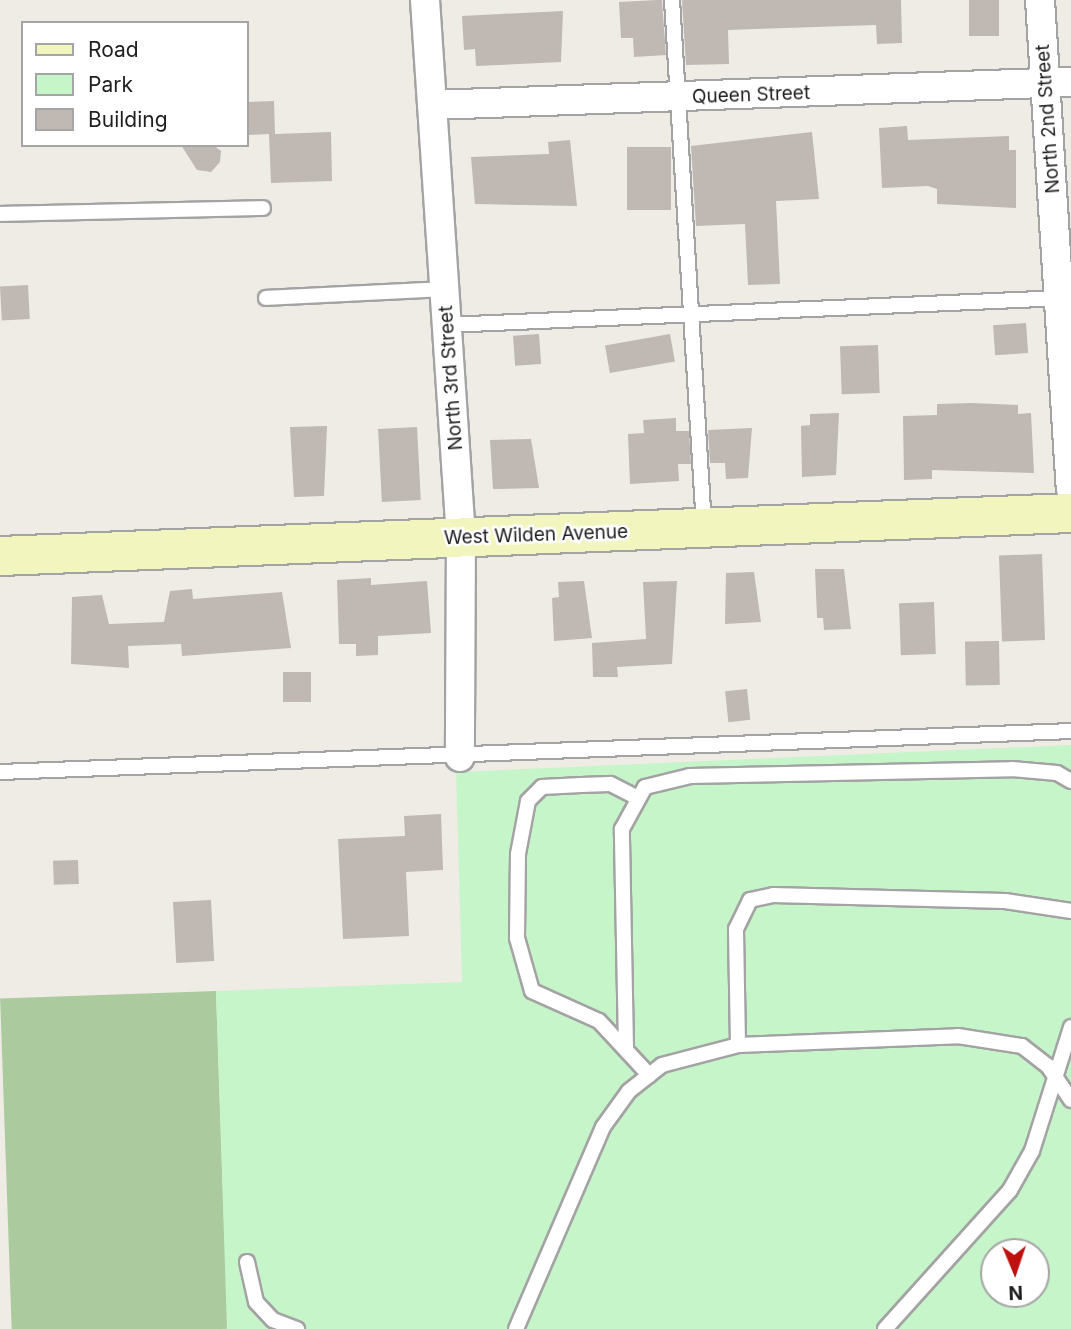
<!DOCTYPE html>
<html>
<head>
<meta charset="utf-8">
<style>
  body { margin:0 }
  #map { position:relative; width:1071px; height:1329px; overflow:hidden; background:#efece6; font-family:Inter,sans-serif }
  div>[style] { position:absolute }
  .forest>* { inset:0; background:#abcb9e; transform-origin:0 0 }
  .park>* { inset:0; background:#c6f5ca }
  .building>* { inset:0; background:#bfb8b3; transform-origin:0 0 }
  .roads { filter:drop-shadow(2px 0 #a3a3a3) drop-shadow(-2px 0 #a3a3a3) drop-shadow(0 2px #a3a3a3) drop-shadow(0 -2px #a3a3a3) }
  .lane>* { height:14px; margin:-7px; padding:0 7px; transform-origin:7px; border-radius:7px; background:#fff }
  .street>* { height:28px; margin:-14px; padding:0 14px; transform-origin:14px; border-radius:14px; background:#fff }
  .secondary>* { height:38px; margin:-19px; padding:0 19px; transform-origin:19px; border-radius:19px; background:#f2f5be }
  span { translate:-50% -50%; white-space:nowrap; text-align:center; line-height:1.15; -webkit-text-stroke:5px #fff; paint-order:stroke }
  .street-label { font-size:19px; color:#1f1f1f }
  .legend { position:absolute; left:21px; top:21px; width:228px; height:126px; box-sizing:border-box; background:#fff; border:2px solid #a5a5a5; margin:0; padding:9px 12px; list-style:none; font-size:21px; color:#1f1f1f }
  .legend li { display:flex; align-items:center; gap:14px; height:35px }
  .legend b { width:35px; border:2px solid #a5a5a5 }
  .north { position:absolute; left:980px; top:1238px; width:70px; height:70px; box-sizing:border-box; background:#fff; border:2px solid #a5a5a5; border-radius:50%; rotate:178deg; font-size:19px; font-weight:700; line-height:28px; text-align:center; color:#1f1f1f }
  .north::after { content:''; display:block; margin:auto; width:24px; height:32px; background:#be100f; clip-path:polygon(50% 0,100% 100%,50% 72%,0 100%) }
</style>
</head>
<body>
<div id="map">
  <div class="forest">
    <div style="left:216px;top:991px;width:338px;height:216px;rotate:88deg"></div>
  </div>
  <div class="park">
    <div style="clip-path:polygon(evenodd,1071px 745px,1071px 1329px,227px 1329px,216px 991px,462px 982px,456px 772px,1071px 745px,994px 1252px,1036px 1252px,1036px 1294px,994px 1294px,994px 1252px)"></div>
  </div>
  <div class="building">
    <div style="clip-path:polygon(657px 0,662px 0,666px 55px,634px 57px,633px 38px,621px 38px,619px 2px)"></div>
    <div style="clip-path:polygon(682px 0,901px 0,902px 43px,877px 44px,876px 25px,728px 30px,729px 64px,686px 65px)"></div>
    <div style="left:969px;top:0;width:30px;height:36px"></div>
    <div style="clip-path:polygon(563px 11px,561px 62px,476px 66px,475px 49px,464px 50px,462px 16px)"></div>
    <div style="clip-path:polygon(274px 101px,275px 134px,331px 132px,332px 181px,271px 183px,269px 134px,247px 135px,247px 102px)"></div>
    <div style="clip-path:polygon(907px 126px,908px 140px,1009px 136px,1009px 150px,1016px 150px,1016px 208px,937px 204px,937px 189px,928px 186px,882px 188px,879px 128px)"></div>
    <div style="clip-path:polygon(812px 132px,819px 199px,776px 201px,780px 284px,748px 285px,745px 224px,696px 226px,691px 146px)"></div>
    <div style="clip-path:polygon(570px 140px,577px 206px,475px 204px,471px 157px,549px 154px,548px 142px)"></div>
    <div style="clip-path:polygon(181px 145px,213px 145px,221px 151px,220px 162px,211px 172px,197px 170px)"></div>
    <div style="left:627px;top:147px;width:44px;height:63px"></div>
    <div style="left:28px;top:285px;width:34px;height:28px;rotate:87deg"></div>
    <div style="left:1026px;top:323px;width:30px;height:33px;rotate:86deg"></div>
    <div style="left:539px;top:334px;width:30px;height:26px;rotate:86deg"></div>
    <div style="left:670px;top:334px;width:28px;height:66px;rotate:80deg"></div>
    <div style="left:878px;top:345px;width:48px;height:38px;rotate:88deg"></div>
    <div style="clip-path:polygon(971px 403px,1018px 405px,1018px 414px,1031px 413px,1034px 473px,932px 470px,932px 479px,904px 480px,903px 416px,937px 415px,937px 404px)"></div>
    <div style="clip-path:polygon(839px 413px,836px 475px,802px 477px,801px 426px,810px 425px,810px 414px)"></div>
    <div style="clip-path:polygon(676px 418px,676px 431px,689px 431px,691px 464px,678px 464px,679px 481px,630px 484px,628px 434px,644px 433px,643px 420px)"></div>
    <div style="clip-path:polygon(327px 426px,324px 496px,294px 497px,290px 427px)"></div>
    <div style="left:417px;top:427px;width:73px;height:39px;rotate:87deg"></div>
    <div style="clip-path:polygon(752px 428px,748px 478px,726px 479px,725px 463px,710px 463px,708px 430px)"></div>
    <div style="clip-path:polygon(531px 439px,539px 488px,493px 489px,490px 440px)"></div>
    <div style="left:1042px;top:554px;width:86px;height:43px;rotate:88deg"></div>
    <div style="clip-path:polygon(815px 569px,844px 569px,851px 629px,824px 630px,823px 618px,817px 618px)"></div>
    <div style="clip-path:polygon(754px 572px,761px 622px,725px 624px,726px 573px)"></div>
    <div style="clip-path:polygon(371px 578px,371px 585px,427px 581px,431px 633px,378px 636px,378px 655px,356px 656px,356px 644px,339px 644px,337px 580px)"></div>
    <div style="clip-path:polygon(584px 581px,592px 638px,554px 641px,552px 598px,559px 597px,558px 582px)"></div>
    <div style="clip-path:polygon(677px 581px,672px 664px,617px 667px,618px 677px,593px 677px,592px 643px,646px 639px,643px 582px)"></div>
    <div style="clip-path:polygon(192px 589px,193px 599px,282px 592px,291px 648px,182px 656px,181px 644px,128px 646px,129px 668px,71px 664px,72px 597px,102px 595px,109px 624px,164px 622px,170px 591px)"></div>
    <div style="left:934px;top:602px;width:52px;height:35px;rotate:88deg"></div>
    <div style="left:999px;top:641px;width:44px;height:34px;rotate:89deg"></div>
    <div style="left:283px;top:672px;width:28px;height:30px"></div>
    <div style="left:747px;top:689px;width:31px;height:22px;rotate:84deg"></div>
    <div style="clip-path:polygon(441px 814px,443px 870px,406px 872px,409px 936px,343px 939px,338px 839px,405px 836px,404px 816px)"></div>
    <div style="left:78px;top:860px;width:24px;height:25px;rotate:88deg"></div>
    <div style="left:211px;top:900px;width:61px;height:38px;rotate:87deg"></div>
  </div>
  <div class="roads">
    <div class="lane">
      <div style="left:672px;top:0;width:527px;rotate:86.52deg"></div>
      <div style="left:0;top:214px;width:263px;rotate:-1.3deg"></div>
      <div style="left:266px;top:298px;width:178px;rotate:-2.9deg"></div>
      <div style="left:447px;top:325px;width:617px;rotate:-2.51deg"></div>
      <div style="left:0;top:772px;width:1072px;rotate:-2.19deg"></div>
      <div style="left:636px;top:797px;width:29px;rotate:-153deg"></div>
      <div style="left:610px;top:784px;width:29px;rotate:178deg"></div>
      <div style="left:581px;top:785px;width:39px;rotate:177deg"></div>
      <div style="left:542px;top:787px;width:20px;rotate:135deg"></div>
      <div style="left:528px;top:801px;width:54px;rotate:100.7deg"></div>
      <div style="left:518px;top:854px;width:84px;rotate:90.7deg"></div>
      <div style="left:517px;top:938px;width:55px;rotate:74.2deg"></div>
      <div style="left:532px;top:991px;width:73px;rotate:24.1deg"></div>
      <div style="left:599px;top:1021px;width:74px;rotate:47.2deg"></div>
      <div style="left:738px;top:1045px;width:116px;rotate:-91deg"></div>
      <div style="left:736px;top:929px;width:32px;rotate:-64deg"></div>
      <div style="left:750px;top:900px;width:24px;rotate:-12deg"></div>
      <div style="left:773px;top:895px;width:232px;rotate:1.5deg"></div>
      <div style="left:1005px;top:901px;width:67px;rotate:8.6deg"></div>
      <div style="left:626px;top:1047px;width:218px;rotate:-91.1deg"></div>
      <div style="left:622px;top:829px;width:48px;rotate:-61.3deg"></div>
      <div style="left:645px;top:787px;width:46px;rotate:-13.7deg"></div>
      <div style="left:690px;top:776px;width:322px;rotate:-1.2deg"></div>
      <div style="left:1012px;top:769px;width:45px;rotate:5.1deg"></div>
      <div style="left:1057px;top:773px;width:16px;rotate:30deg"></div>
      <div style="left:247px;top:1262px;width:41px;rotate:77.3deg"></div>
      <div style="left:256px;top:1302px;width:25px;rotate:47deg"></div>
      <div style="left:273px;top:1320px;width:26px;rotate:21deg"></div>
      <div style="left:516px;top:1329px;width:220px;rotate:-66.7deg"></div>
      <div style="left:603px;top:1127px;width:44px;rotate:-54.2deg"></div>
      <div style="left:629px;top:1091px;width:42px;rotate:-38.2deg"></div>
      <div style="left:662px;top:1065px;width:79px;rotate:-14.7deg"></div>
      <div style="left:738px;top:1045px;width:220px;rotate:-2.3deg"></div>
      <div style="left:958px;top:1036px;width:65px;rotate:8.9deg"></div>
      <div style="left:1022px;top:1046px;width:33px;rotate:38deg"></div>
      <div style="left:1048px;top:1066px;width:41px;rotate:55.9deg"></div>
      <div style="left:885px;top:1329px;width:187px;rotate:-48deg"></div>
      <div style="left:1010px;top:1190px;width:45px;rotate:-60.6deg"></div>
      <div style="left:1032px;top:1151px;width:130px;rotate:-72.5deg"></div>
    </div>
    <div class="street">
      <div style="left:425px;top:0;width:539px;rotate:86.17deg"></div>
      <div style="left:461px;top:538px;width:219px;rotate:90.3deg"></div>
      <div style="left:1040px;top:0;width:490px;rotate:86.4deg"></div>
      <div style="left:432px;top:105px;width:639px;rotate:-2.06deg"></div>
    </div>
    <div class="secondary">
      <div style="left:0;top:556px;width:1072px;rotate:-2.3deg"></div>
    </div>
  </div>
  <div class="street-label">
    <span style="left:751px;top:95px;rotate:-2deg">Queen Street</span>
    <span style="left:1048px;top:119px;rotate:-94deg">North 2nd Street</span>
    <span style="left:451px;top:378px;rotate:-94deg">North 3rd Street</span>
    <span style="left:536px;top:535px;rotate:-2deg">West Wilden Avenue</span>
  </div>
  <ul class="legend">
  <li><b style="height:9px;background:#f2f5be"></b>Road</li>
  <li><b style="height:19px;background:#c6f5ca"></b>Park</li>
  <li><b style="height:19px;background:#bfb8b3"></b>Building</li>
  </ul>
  <div class="north">N</div>
</div>
</body>
</html>
